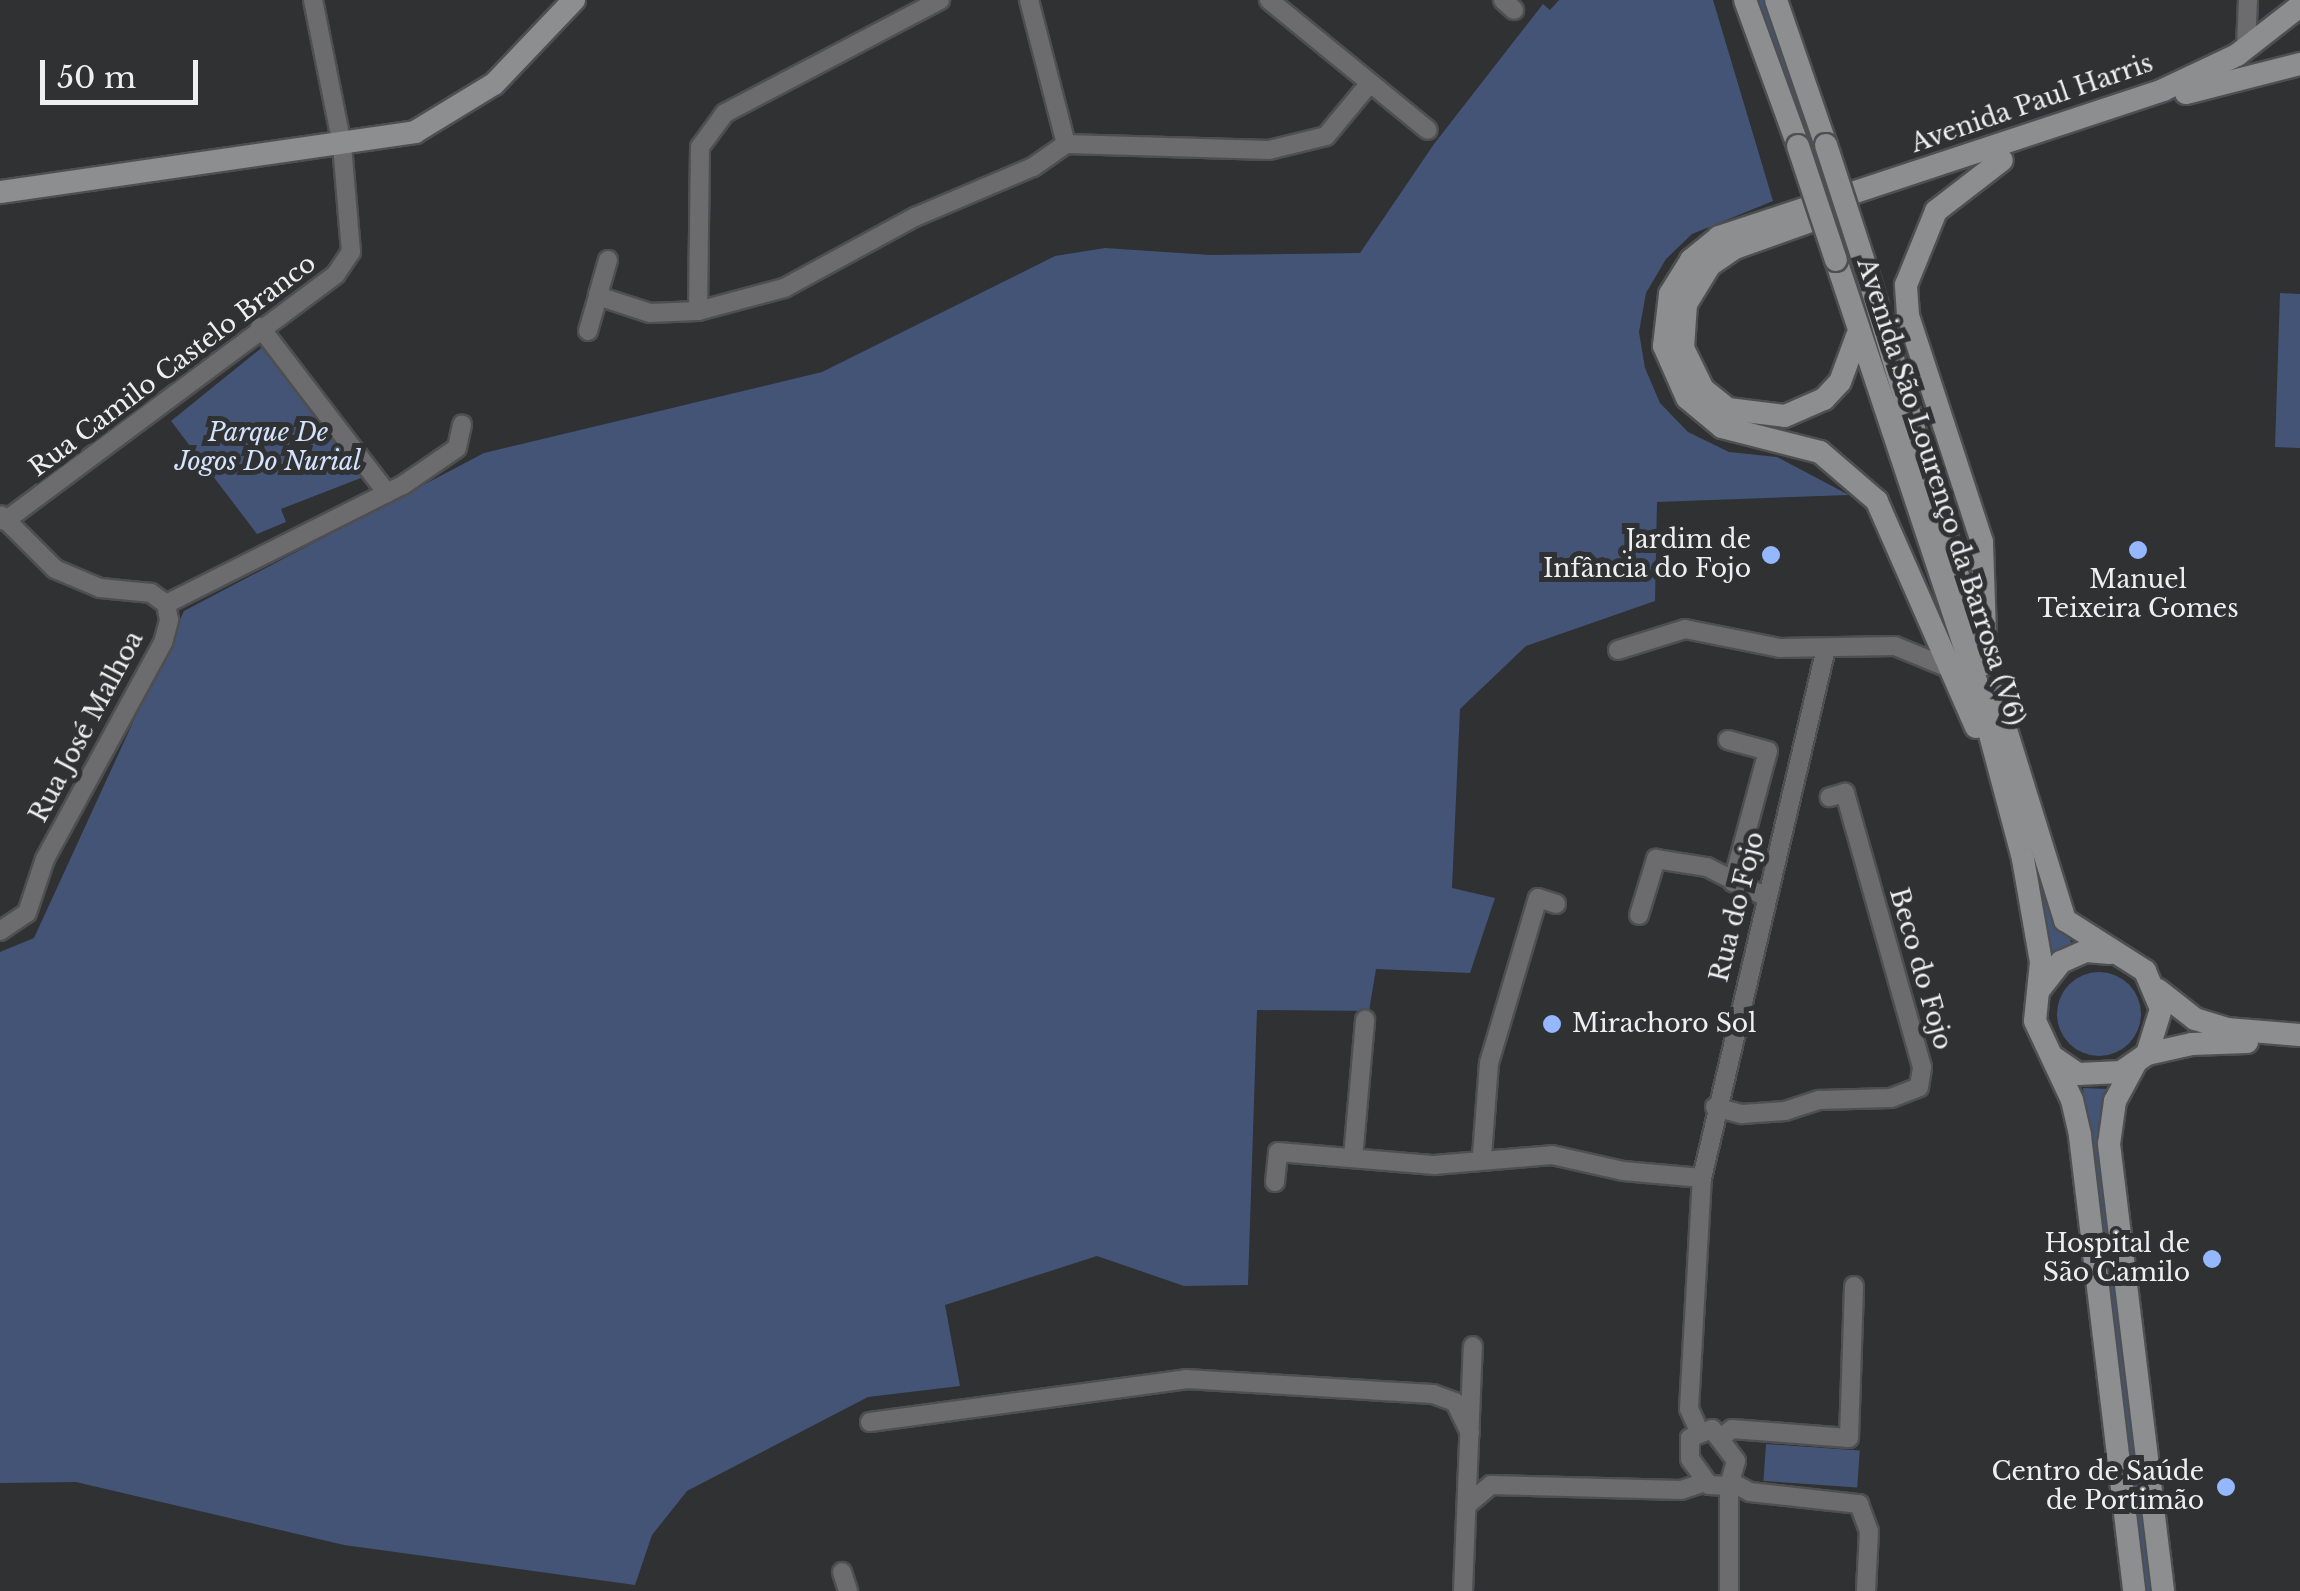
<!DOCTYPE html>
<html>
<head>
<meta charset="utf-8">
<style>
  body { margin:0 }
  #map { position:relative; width:2300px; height:1591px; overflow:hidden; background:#2f3133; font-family:"Libre Baskerville",serif }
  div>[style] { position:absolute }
  .green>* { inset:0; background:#435477; transform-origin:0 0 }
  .round { border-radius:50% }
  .roads { filter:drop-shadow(2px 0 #4e4f51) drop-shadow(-2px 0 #4e4f51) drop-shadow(0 2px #4e4f51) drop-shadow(0 -2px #4e4f51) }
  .street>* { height:18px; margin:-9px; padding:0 9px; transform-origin:9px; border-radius:9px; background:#6c6c6e }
  .secondary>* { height:22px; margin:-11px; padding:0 11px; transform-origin:11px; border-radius:11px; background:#8c8e90 }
  .bridges { filter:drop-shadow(2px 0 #4e4f51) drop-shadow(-2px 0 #4e4f51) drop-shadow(0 2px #4e4f51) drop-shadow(0 -2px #4e4f51) }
  .secondary-bridge>* { height:22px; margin:-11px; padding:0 11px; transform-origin:11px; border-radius:11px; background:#8c8e90 }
  .dots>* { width:28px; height:28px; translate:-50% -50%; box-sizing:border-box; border:5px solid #2f3133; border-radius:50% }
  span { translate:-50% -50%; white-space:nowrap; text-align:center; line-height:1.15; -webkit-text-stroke:10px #2f3133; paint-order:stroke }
  .street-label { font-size:25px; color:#eeeff1 }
  .park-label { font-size:25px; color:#d4e3fe; font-style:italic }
  .poi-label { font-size:25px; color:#eeeff1 }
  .right { translate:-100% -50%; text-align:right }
  .left { translate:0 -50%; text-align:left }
  .scale { position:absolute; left:40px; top:60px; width:158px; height:45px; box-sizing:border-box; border:5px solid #eeeff1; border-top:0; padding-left:12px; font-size:30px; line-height:35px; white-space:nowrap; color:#eeeff1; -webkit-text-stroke:8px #2f3133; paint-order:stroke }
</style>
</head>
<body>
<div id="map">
  <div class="green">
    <div style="clip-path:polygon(1559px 0,1713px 0,1773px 201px,1692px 234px,1666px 259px,1646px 293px,1639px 332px,1645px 368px,1660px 403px,1688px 432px,1729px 452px,1777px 457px,1849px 495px,1657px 502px,1655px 601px,1526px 646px,1460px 709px,1452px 888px,1495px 898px,1470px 973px,1376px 969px,1369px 1011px,1257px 1010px,1248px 1285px,1184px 1286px,1097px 1256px,945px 1305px,960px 1386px,868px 1397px,687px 1491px,652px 1535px,635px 1585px,344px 1545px,76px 1482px,0 1483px,0 952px,34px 938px,184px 611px,484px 453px,822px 372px,1055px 256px,1105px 248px,1210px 255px,1360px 253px,1434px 144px,1543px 4px,1550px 10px)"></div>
    <div style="clip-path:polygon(1757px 0,1764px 0,1812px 136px,2038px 871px,2072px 944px,2053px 955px,1819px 175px)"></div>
    <div style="clip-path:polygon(2280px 293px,2300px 294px,2300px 448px,2275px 447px)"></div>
    <div style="clip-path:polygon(265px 345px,366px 476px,281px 509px,286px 522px,257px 534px,171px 421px)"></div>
    <div class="round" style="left:2057px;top:972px;width:84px;height:84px"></div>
    <div style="clip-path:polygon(2083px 1088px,2107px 1089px,2098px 1126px,2101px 1174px,2151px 1591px,2145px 1591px)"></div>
    <div style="left:1766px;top:1444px;width:94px;height:37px;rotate:4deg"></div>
  </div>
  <div class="roads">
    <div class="street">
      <div style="left:1029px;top:0;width:149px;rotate:75.6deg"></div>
      <div style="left:1269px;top:0;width:205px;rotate:39.3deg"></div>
      <div style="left:1503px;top:0;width:15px;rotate:42deg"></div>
      <div style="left:2246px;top:47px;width:47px;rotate:-87.6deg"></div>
      <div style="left:608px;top:260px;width:37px;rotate:106deg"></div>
      <div style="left:598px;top:296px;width:55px;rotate:18.1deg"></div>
      <div style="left:650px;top:313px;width:48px;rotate:-2.4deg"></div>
      <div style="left:698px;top:311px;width:89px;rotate:-15deg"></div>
      <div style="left:784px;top:288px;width:149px;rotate:-28.5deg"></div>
      <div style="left:915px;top:217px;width:128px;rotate:-23deg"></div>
      <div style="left:1033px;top:167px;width:40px;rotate:-34.9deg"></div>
      <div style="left:1066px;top:144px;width:203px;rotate:1.7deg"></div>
      <div style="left:1269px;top:150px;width:59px;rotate:-13.8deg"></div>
      <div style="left:1326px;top:136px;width:67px;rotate:-50.4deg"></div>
      <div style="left:698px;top:311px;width:164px;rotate:-89.3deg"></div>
      <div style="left:700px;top:147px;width:42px;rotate:-53.7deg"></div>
      <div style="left:725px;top:113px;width:243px;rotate:-27.7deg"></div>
      <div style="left:260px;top:327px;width:209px;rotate:52.6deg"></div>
      <div style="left:588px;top:331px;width:36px;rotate:-74deg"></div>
      <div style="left:5px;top:521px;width:413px;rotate:-36.7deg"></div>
      <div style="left:336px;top:274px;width:27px;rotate:-56deg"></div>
      <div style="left:351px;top:252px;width:107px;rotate:-94.8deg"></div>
      <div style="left:342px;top:145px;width:148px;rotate:-101.3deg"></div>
      <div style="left:166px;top:604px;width:265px;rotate:-26.7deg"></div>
      <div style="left:403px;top:485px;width:65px;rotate:-34.4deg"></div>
      <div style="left:457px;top:448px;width:24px;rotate:-78deg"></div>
      <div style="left:1618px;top:650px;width:70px;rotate:-17.4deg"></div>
      <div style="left:1685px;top:629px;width:97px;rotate:11.3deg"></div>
      <div style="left:1780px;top:648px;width:115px;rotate:-1deg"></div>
      <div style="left:1895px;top:646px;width:61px;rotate:22.3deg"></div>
      <div style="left:1728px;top:740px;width:41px;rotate:15.4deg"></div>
      <div style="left:1768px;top:751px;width:136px;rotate:105deg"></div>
      <div style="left:1639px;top:915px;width:59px;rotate:-73.1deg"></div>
      <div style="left:1656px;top:859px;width:52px;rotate:8.9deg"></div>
      <div style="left:1707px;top:867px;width:66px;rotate:27deg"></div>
      <div style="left:0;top:931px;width:32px;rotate:-34deg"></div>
      <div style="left:27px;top:913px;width:57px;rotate:-71.6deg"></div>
      <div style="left:45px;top:859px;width:246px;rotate:-61.4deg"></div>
      <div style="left:163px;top:643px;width:24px;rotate:-75deg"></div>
      <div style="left:169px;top:620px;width:16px;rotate:-101deg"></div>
      <div style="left:166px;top:604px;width:19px;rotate:-144deg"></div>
      <div style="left:151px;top:593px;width:51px;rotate:-174.4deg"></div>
      <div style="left:100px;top:588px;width:49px;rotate:-157.1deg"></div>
      <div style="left:55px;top:569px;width:76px;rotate:-135deg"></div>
      <div style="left:1715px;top:1107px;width:28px;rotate:15deg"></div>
      <div style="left:1742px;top:1114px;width:43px;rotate:-4deg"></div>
      <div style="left:1785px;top:1111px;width:36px;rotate:-18deg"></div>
      <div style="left:1819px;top:1100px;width:72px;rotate:-1.6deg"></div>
      <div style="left:1891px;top:1098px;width:30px;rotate:-21deg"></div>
      <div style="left:1919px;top:1087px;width:20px;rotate:-81deg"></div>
      <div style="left:1922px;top:1067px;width:285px;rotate:-105.7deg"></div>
      <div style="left:1845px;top:793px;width:16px;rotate:165deg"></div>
      <div style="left:1482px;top:1156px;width:93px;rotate:-85.7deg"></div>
      <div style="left:1489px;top:1063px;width:172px;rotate:-73.5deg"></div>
      <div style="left:1538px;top:898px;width:19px;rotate:18deg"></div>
      <div style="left:1353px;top:1158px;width:139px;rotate:-85deg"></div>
      <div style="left:1275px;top:1182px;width:30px;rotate:-84deg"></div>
      <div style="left:1278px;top:1152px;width:157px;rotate:4.8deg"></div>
      <div style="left:1434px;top:1165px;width:118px;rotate:-4.8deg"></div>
      <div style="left:1552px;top:1155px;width:73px;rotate:12.7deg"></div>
      <div style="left:1623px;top:1171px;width:79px;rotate:5.1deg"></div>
      <div style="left:870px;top:1422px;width:319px;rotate:-7.7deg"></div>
      <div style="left:1186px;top:1379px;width:247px;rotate:3.5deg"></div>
      <div style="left:1433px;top:1394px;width:23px;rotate:20deg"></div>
      <div style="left:1455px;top:1402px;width:34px;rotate:64deg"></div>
      <div style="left:1712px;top:1429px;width:40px;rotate:53deg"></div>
      <div style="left:1736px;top:1461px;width:26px;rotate:106deg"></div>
      <div style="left:1729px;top:1486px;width:20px;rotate:-177deg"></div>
      <div style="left:1709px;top:1485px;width:32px;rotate:-126deg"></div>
      <div style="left:1690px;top:1459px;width:21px;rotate:-90deg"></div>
      <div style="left:1690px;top:1438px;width:24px;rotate:-22deg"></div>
      <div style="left:1699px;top:1431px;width:24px;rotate:-114deg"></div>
      <div style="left:1689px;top:1409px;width:231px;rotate:-86.8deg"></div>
      <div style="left:1702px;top:1178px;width:544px;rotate:-76.83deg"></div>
      <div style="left:1723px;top:1436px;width:11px;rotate:-38deg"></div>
      <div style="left:1732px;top:1429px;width:117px;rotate:4.4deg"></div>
      <div style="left:1849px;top:1438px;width:152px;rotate:-88.1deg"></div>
      <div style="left:1733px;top:1483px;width:19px;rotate:28deg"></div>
      <div style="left:1750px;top:1492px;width:110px;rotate:6.3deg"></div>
      <div style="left:1859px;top:1504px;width:29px;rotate:70deg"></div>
      <div style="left:1869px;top:1531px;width:60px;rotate:92.9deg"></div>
      <div style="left:1467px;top:1505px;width:31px;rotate:-40deg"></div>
      <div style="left:1491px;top:1485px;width:190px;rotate:1.5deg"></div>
      <div style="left:1681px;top:1490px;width:26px;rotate:-18deg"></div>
      <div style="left:842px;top:1572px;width:20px;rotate:72deg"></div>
      <div style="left:1463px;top:1591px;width:245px;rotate:-87.7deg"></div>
      <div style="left:1729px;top:1591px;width:105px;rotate:-90deg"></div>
    </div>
    <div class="secondary">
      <div style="left:1745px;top:0;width:155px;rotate:70deg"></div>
      <div style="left:1776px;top:0;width:153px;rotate:71deg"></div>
      <div style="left:2186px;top:93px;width:118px;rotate:-14.3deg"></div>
      <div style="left:0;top:192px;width:419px;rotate:-8.2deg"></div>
      <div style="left:415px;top:132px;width:92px;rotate:-31.3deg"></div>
      <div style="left:494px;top:84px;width:116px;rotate:-46.4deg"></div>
      <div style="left:1839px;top:211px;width:110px;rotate:160.4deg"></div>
      <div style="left:1735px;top:248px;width:30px;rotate:146deg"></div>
      <div style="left:1710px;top:265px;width:46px;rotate:121.6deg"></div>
      <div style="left:1686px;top:304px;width:44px;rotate:93.9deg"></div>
      <div style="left:1683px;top:348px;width:46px;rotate:64deg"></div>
      <div style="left:1703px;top:389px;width:32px;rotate:39deg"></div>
      <div style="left:1728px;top:409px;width:57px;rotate:7deg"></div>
      <div style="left:1785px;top:416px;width:43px;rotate:-23.6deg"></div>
      <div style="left:1824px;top:399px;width:23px;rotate:-47deg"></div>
      <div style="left:1840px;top:382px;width:49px;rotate:-69.7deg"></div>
      <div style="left:1836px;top:260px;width:445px;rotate:71.6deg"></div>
      <div style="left:1976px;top:682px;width:183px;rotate:75.1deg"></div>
      <div style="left:2023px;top:859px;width:105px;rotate:80.1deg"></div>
      <div style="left:2041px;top:962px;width:59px;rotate:95.8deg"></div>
      <div style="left:2035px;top:1021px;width:87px;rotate:64.9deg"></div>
      <div style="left:2072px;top:1100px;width:37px;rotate:77deg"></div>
      <div style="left:2080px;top:1136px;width:458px;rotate:83.2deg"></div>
      <div style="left:1864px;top:262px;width:389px;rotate:73.3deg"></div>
      <div style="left:1986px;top:664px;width:122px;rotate:-91.9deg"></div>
      <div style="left:1982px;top:542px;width:239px;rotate:-108.1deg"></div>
      <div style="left:1908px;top:315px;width:30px;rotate:-94deg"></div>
      <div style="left:1906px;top:285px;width:80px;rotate:-67.9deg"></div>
      <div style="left:1936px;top:211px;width:83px;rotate:-37.7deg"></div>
      <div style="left:1995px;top:694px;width:237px;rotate:72.8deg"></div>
      <div style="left:2065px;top:920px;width:95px;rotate:32.5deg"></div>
      <div style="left:2145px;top:971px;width:41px;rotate:67.2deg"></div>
      <div style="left:2161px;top:1009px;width:47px;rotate:107.3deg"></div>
      <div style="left:2147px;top:1054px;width:32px;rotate:145deg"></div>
      <div style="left:2121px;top:1072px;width:43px;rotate:177.3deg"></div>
      <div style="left:2078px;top:1074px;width:30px;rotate:-146deg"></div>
      <div style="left:1976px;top:727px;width:247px;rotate:-113.7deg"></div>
      <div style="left:1877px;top:501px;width:75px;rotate:-139.3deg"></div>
      <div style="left:1820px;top:452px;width:101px;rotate:-165.7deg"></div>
      <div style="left:1722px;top:427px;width:45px;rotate:-140.4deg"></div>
      <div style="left:1687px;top:398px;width:57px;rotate:-113.9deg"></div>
      <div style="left:1664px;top:346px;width:52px;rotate:-83.4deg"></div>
      <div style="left:1670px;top:294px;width:40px;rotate:-58deg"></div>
      <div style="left:1691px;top:260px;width:36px;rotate:-39deg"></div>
      <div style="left:1719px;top:237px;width:468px;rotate:-18.3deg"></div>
      <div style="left:2163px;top:90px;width:82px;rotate:-25.3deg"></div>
      <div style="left:2237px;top:55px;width:75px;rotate:-37.9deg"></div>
      <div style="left:2039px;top:990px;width:36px;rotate:-52deg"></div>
      <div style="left:2061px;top:962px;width:27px;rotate:-24deg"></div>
      <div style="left:2086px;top:951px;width:24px;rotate:5deg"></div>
      <div style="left:2158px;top:990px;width:47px;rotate:38.1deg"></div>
      <div style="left:2195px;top:1019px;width:34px;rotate:17deg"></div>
      <div style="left:2227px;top:1029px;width:73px;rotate:4.7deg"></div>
      <div style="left:2147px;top:1054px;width:46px;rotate:-12.5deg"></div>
      <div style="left:2192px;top:1044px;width:55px;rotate:-2.1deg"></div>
      <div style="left:2135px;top:1064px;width:42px;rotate:118.4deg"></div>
      <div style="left:2115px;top:1101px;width:43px;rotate:97.9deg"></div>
      <div style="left:2109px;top:1144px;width:450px;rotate:83.1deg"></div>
    </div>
  </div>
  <div class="bridges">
    <div class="secondary-bridge">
      <div style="left:1826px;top:145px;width:123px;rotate:72deg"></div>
      <div style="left:1798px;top:146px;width:120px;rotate:71.6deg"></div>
    </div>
  </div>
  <div class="dots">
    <div style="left:2138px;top:550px;background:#94b7fd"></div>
    <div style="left:1771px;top:555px;background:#94b7fd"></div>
    <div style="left:1552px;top:1024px;background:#94b7fd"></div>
    <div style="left:2212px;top:1259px;background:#94b7fd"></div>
    <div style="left:2226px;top:1487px;background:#94b7fd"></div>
  </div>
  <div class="street-label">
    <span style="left:2032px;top:104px;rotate:-19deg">Avenida Paul Harris</span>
    <span style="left:173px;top:366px;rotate:-37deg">Rua Camilo Castelo Branco</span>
    <span style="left:1940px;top:492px;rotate:72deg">Avenida São Lourenço da Barrosa (V6)</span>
    <span style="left:87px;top:727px;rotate:-62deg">Rua José Malhoa</span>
    <span style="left:1738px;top:907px;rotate:-76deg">Rua do Fojo</span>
    <span style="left:1920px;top:969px;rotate:74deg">Beco do Fojo</span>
  </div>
  <div class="park-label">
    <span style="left:268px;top:448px">Parque De<br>Jogos Do Nurial</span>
  </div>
  <div class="poi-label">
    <span class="right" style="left:1751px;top:555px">Jardim de<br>Infância do Fojo</span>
    <span style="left:2138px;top:595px">Manuel<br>Teixeira Gomes</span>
    <span class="left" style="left:1572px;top:1024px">Mirachoro Sol</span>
    <span class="right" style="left:2190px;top:1259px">Hospital de<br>São Camilo</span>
    <span class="right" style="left:2204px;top:1487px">Centro de Saúde<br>de Portimão</span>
  </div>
  <div class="scale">50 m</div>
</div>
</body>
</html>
